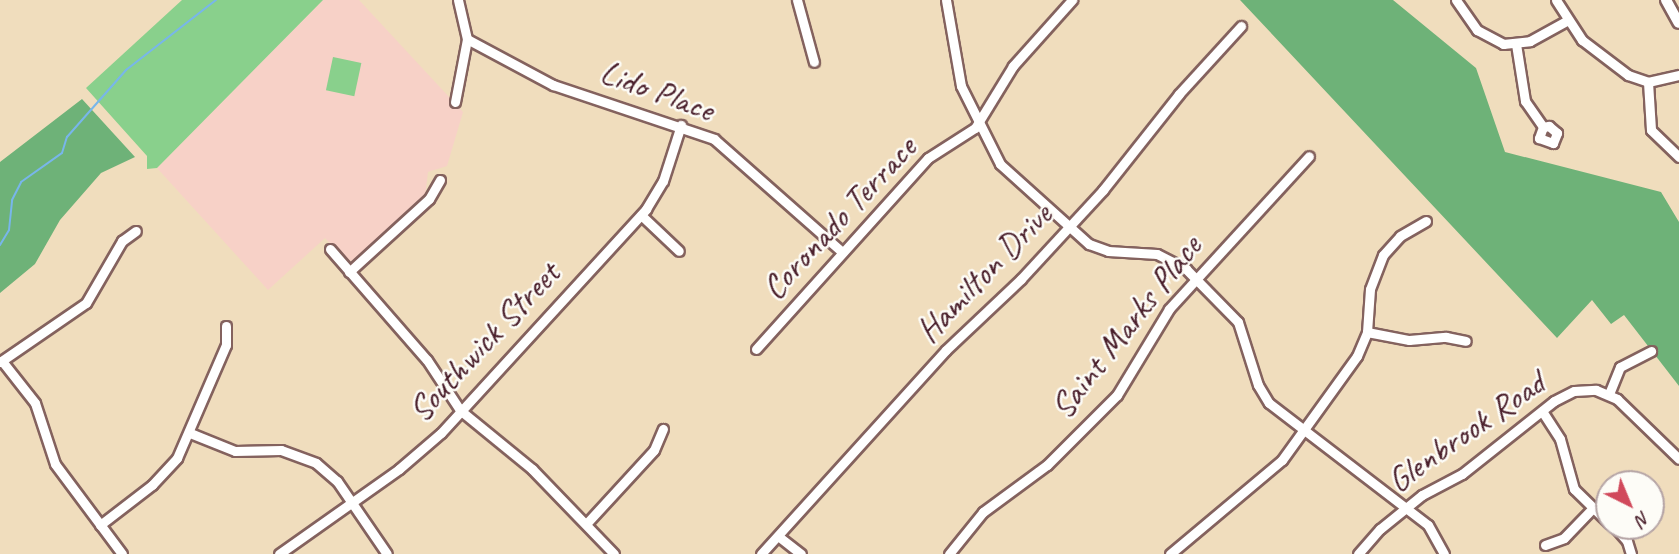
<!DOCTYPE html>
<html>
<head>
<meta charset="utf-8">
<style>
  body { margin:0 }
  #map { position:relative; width:1679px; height:554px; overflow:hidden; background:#f0ddbd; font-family:Caveat,sans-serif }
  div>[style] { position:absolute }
  .built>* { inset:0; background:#f7d1c7 }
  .green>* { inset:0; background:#89d08c; transform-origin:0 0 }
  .forest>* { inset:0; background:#6eb278 }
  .stream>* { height:2px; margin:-1px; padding:0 1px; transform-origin:1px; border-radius:1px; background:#78b6eb }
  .roads { filter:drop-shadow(2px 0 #84625e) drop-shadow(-2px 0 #84625e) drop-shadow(0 2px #84625e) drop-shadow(0 -2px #84625e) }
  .minor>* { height:9px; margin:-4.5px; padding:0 4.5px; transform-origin:4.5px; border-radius:4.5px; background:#fff }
  .major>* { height:10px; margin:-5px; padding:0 5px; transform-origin:5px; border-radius:5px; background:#fff }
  span { translate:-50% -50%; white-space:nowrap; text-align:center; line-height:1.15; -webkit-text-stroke:5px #fdfcf7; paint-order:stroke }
  .street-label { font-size:35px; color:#4a1f2b }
  .north { position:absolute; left:1595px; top:470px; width:70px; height:70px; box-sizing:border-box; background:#fdfcf7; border:2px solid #b5a4a5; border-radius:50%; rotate:137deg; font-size:19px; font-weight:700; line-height:28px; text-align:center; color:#4a1f2b }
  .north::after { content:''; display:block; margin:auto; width:24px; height:32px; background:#d1495b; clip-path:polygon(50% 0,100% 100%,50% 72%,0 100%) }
</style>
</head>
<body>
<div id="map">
  <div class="built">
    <div style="clip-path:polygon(323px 0,359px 0,463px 112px,447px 166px,428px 172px,425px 197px,354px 261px,346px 260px,325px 238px,268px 290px,157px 168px)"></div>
  </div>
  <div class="green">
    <div style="clip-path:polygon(182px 0,323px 0,157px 168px,147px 169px,147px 156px,86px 88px)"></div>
    <div style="left:333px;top:57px;width:29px;height:34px;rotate:12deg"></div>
  </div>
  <div class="forest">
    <div style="clip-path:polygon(1240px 0,1393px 0,1476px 68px,1505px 152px,1661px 192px,1679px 222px,1679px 386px,1624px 315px,1611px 324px,1592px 300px,1557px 338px)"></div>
    <div style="clip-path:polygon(82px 99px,135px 157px,101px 173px,60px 220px,35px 264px,0 293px,0 162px)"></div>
  </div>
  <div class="stream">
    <div style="left:0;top:245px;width:17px;rotate:-59deg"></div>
    <div style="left:9px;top:230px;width:30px;rotate:-84deg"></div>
    <div style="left:12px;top:200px;width:20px;rotate:-63deg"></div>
    <div style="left:21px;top:182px;width:50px;rotate:-35.3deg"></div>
    <div style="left:62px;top:153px;width:17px;rotate:-73deg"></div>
    <div style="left:67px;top:137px;width:89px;rotate:-48.6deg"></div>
    <div style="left:126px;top:70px;width:114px;rotate:-37.9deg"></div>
  </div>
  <div class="roads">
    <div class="minor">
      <div style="left:797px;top:0;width:64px;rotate:74.7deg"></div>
      <div style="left:946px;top:0;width:87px;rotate:80.1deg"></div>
      <div style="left:961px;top:86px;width:87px;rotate:63.4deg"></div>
      <div style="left:1000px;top:164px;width:120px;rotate:42deg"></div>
      <div style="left:1089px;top:244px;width:20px;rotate:20deg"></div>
      <div style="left:1108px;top:251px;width:49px;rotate:3.5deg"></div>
      <div style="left:1157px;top:254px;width:33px;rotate:27deg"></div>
      <div style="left:1186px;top:269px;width:74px;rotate:45.5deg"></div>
      <div style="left:1238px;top:322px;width:66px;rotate:72.4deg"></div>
      <div style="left:1258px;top:385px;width:21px;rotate:59deg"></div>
      <div style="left:1269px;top:403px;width:200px;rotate:37.5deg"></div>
      <div style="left:1428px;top:525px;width:33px;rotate:61deg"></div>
      <div style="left:1456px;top:0;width:37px;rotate:55deg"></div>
      <div style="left:1477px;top:30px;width:30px;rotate:28deg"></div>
      <div style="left:1503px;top:44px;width:27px;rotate:-6deg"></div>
      <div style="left:1530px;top:41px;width:43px;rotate:-28.9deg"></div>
      <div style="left:1556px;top:0;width:48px;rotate:57deg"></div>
      <div style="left:1582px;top:40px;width:58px;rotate:37.3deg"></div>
      <div style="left:1628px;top:75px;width:21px;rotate:19deg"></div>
      <div style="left:1648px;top:82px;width:32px;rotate:-13deg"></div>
      <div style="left:467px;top:39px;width:98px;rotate:28.1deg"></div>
      <div style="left:553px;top:85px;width:170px;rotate:18.5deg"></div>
      <div style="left:714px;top:139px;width:171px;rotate:41.4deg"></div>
      <div style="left:1516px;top:44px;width:58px;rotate:81deg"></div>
      <div style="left:1525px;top:101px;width:32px;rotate:55deg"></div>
      <div style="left:1543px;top:127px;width:12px;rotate:110deg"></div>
      <div style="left:1539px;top:138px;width:15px;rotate:20deg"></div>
      <div style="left:1553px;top:143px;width:11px;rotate:-68deg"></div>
      <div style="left:1557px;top:133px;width:11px;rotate:-139deg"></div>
      <div style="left:1549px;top:126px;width:6px;rotate:171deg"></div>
      <div style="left:1648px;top:82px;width:48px;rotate:86.4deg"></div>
      <div style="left:1651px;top:130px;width:39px;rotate:44deg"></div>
      <div style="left:455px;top:102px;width:64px;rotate:-79.2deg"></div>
      <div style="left:467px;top:39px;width:40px;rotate:-103deg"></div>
      <div style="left:641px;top:215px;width:52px;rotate:43.5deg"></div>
      <div style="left:330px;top:249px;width:147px;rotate:48.9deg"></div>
      <div style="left:427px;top:360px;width:60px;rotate:56.6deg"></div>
      <div style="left:460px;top:410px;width:93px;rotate:39.3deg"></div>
      <div style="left:532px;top:469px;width:118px;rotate:46deg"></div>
      <div style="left:349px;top:272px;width:108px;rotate:-42.4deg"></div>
      <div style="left:429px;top:199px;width:22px;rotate:-60deg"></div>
      <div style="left:1367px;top:332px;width:43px;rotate:10.8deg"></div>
      <div style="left:1409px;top:340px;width:37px;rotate:-5deg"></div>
      <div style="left:1446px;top:337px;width:20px;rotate:11deg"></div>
      <div style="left:756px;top:349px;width:257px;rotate:-48deg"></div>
      <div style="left:928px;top:158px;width:56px;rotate:-32.6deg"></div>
      <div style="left:975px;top:128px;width:73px;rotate:-58.5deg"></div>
      <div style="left:1013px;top:66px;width:89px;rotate:-48.2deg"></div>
      <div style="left:2px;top:361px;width:53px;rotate:51.8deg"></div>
      <div style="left:35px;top:403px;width:64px;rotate:71.8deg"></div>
      <div style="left:55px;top:464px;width:112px;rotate:53.3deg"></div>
      <div style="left:0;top:362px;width:104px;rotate:-34.5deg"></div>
      <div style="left:86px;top:303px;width:72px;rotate:-59.9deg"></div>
      <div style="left:122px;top:241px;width:17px;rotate:-36deg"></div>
      <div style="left:1609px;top:394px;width:29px;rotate:-68deg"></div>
      <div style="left:1620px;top:367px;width:35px;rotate:-27deg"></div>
      <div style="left:1542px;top:411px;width:33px;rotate:57deg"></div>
      <div style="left:1560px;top:439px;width:52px;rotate:74.4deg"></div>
      <div style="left:1574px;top:489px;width:49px;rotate:44.2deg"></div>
      <div style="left:190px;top:433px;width:48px;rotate:21.8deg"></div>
      <div style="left:235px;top:451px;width:46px;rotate:-1.2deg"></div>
      <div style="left:281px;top:450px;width:37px;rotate:20deg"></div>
      <div style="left:316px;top:463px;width:28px;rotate:41deg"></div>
      <div style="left:337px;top:481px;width:88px;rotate:55.6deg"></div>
      <div style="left:586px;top:524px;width:100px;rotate:-47.4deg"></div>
      <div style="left:654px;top:450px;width:23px;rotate:-67deg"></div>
      <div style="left:100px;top:525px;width:66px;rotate:-37.6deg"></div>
      <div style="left:152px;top:485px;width:37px;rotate:-47deg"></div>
      <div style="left:177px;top:458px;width:123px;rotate:-66.6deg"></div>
      <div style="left:226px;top:345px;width:19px;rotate:-90deg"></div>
      <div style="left:1614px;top:526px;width:20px;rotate:49deg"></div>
      <div style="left:1627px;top:541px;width:14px;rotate:73deg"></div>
      <div style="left:778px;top:536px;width:29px;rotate:38deg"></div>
      <div style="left:1545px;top:545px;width:20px;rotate:-20deg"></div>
      <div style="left:1564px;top:538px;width:40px;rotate:-46deg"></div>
      <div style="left:279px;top:554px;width:147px;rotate:-35.3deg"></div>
      <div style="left:399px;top:469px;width:55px;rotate:-40.6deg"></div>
      <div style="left:441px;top:433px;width:304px;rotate:-47.5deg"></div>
      <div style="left:646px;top:209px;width:33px;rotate:-59deg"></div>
      <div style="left:663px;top:181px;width:59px;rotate:-72.2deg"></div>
      <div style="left:761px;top:554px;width:275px;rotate:-47.8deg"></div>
      <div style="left:946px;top:350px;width:103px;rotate:-43.4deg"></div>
      <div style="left:1021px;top:279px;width:121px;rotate:-47.3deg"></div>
      <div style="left:1103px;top:190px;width:122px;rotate:-51.6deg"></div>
      <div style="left:1179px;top:94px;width:92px;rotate:-47.6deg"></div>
      <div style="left:949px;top:554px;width:54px;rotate:-51deg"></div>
      <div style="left:983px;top:512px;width:79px;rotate:-36.3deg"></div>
      <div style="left:1047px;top:465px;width:99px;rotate:-45deg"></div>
      <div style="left:1117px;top:395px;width:100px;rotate:-58.8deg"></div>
      <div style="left:1169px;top:309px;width:207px;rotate:-47.5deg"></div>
      <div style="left:1170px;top:554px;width:146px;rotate:-40deg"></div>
      <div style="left:1282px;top:460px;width:128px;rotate:-54.2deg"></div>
      <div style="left:1357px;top:356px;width:26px;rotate:-67deg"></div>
      <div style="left:1367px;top:332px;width:43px;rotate:-86deg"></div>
      <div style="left:1370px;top:289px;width:36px;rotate:-69deg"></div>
      <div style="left:1383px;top:255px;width:25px;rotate:-48deg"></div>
      <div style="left:1400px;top:236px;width:30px;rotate:-30deg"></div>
      <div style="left:1358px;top:554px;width:33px;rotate:-49deg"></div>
      <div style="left:1380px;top:529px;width:54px;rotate:-39deg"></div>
      <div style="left:1422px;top:495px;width:45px;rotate:-27.7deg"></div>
      <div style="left:1462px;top:474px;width:117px;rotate:-38.4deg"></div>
      <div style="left:1554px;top:401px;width:22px;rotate:-27deg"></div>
      <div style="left:1574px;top:391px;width:22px;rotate:-3deg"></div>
      <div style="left:1596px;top:390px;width:23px;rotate:23deg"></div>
      <div style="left:1617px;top:399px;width:86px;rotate:44.1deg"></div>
    </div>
    <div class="major">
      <div style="left:1666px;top:0;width:26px;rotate:61deg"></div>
    </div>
  </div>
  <div class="street-label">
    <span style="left:657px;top:91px;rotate:20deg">Lido Place</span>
    <span style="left:839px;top:218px;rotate:-47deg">Coronado Terrace</span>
    <span style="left:984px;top:273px;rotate:-46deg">Hamilton Drive</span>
    <span style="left:1126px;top:327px;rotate:-52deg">Saint Marks Place</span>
    <span style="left:484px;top:342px;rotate:-47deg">Southwick Street</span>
    <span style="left:1466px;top:432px;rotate:-35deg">Glenbrook Road</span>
  </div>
  <div class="north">N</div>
</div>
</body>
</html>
